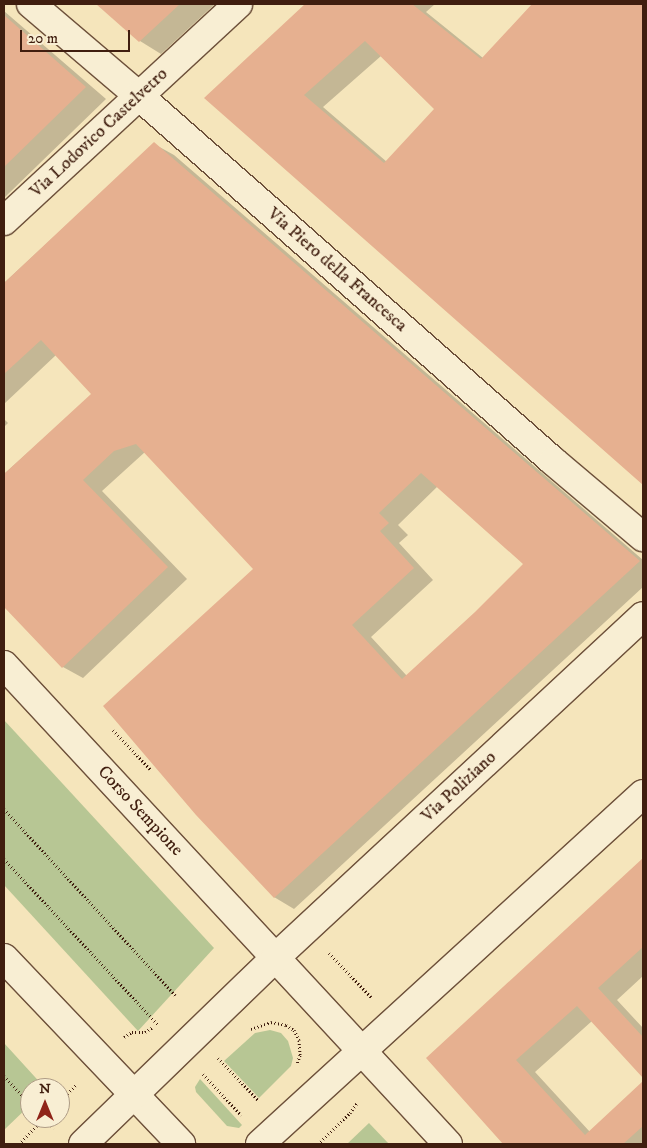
<!DOCTYPE html>
<html>
<head>
<meta charset="utf-8">
<style>
  body { margin:0 }
  #map { position:relative; width:647px; height:1148px; overflow:hidden; background:#f5e5bb; font-family:"IM FELL DW Pica",serif }
  div>[style] { position:absolute }
  .green>* { inset:0; background:#b7c694 }
  .shadow>* { inset:0; background:#0003 }
  .building>* { inset:0; background:#e6b090 }
  .path>* { height:3px; margin-top:-1.5px; transform-origin:0; background:repeating-linear-gradient(90deg,#401e0f 0 1px,transparent 0 3.5px) }
  .roads { filter:drop-shadow(1px 0 #6d503a) drop-shadow(-1px 0 #6d503a) drop-shadow(0 1px #6d503a) drop-shadow(0 -1px #6d503a) }
  .street>* { height:28px; margin:-14px; padding:0 14px; transform-origin:14px; border-radius:14px; background:#f8eed3 }
  .secondary>* { height:28px; margin:-14px; padding:0 14px; transform-origin:14px; border-radius:14px; background:#f8eed3 }
  span { translate:-50% -50%; white-space:nowrap; text-align:center; line-height:1.15; -webkit-text-stroke:4px #f8eed3; paint-order:stroke }
  .street-label { font-size:18px; color:#401e0f }
  .frame { position:absolute; inset:0; border:5px solid #401e0f; pointer-events:none }
  .north { position:absolute; left:20px; top:1078px; width:50px; height:50px; box-sizing:border-box; background:#f8eed3; border:1px solid #ae9b85; border-radius:50%; rotate:0deg; font-size:14px; font-weight:700; line-height:20px; text-align:center; color:#401e0f }
  .north::after { content:''; display:block; margin:auto; width:18px; height:22px; background:#8f2418; clip-path:polygon(50% 0,100% 100%,50% 72%,0 100%) }
  .scale { position:absolute; left:20px; top:30px; width:110px; height:22px; box-sizing:border-box; border:2px solid #401e0f; border-top:0; padding-left:6px; font-size:15px; line-height:18px; white-space:nowrap; color:#401e0f; -webkit-text-stroke:4px #f8eed3; paint-order:stroke }
</style>
</head>
<body>
<div id="map">
  <div class="green">
    <div style="clip-path:polygon(4px 720px,214px 948px,138px 1031px,4px 885px)"></div>
    <div style="clip-path:polygon(270px 1030px,281px 1033px,288px 1041px,293px 1058px,291px 1066px,259px 1098px,224px 1061px,255px 1033px)"></div>
    <div style="clip-path:polygon(4px 1043px,45px 1088px,30px 1088px,30px 1105px,4px 1130px)"></div>
    <div style="clip-path:polygon(200px 1079px,242px 1125px,239px 1128px,227px 1126px,196px 1092px,195px 1087px)"></div>
    <div style="clip-path:polygon(369px 1123px,389px 1144px,347px 1144px)"></div>
  </div>
  <div class="shadow">
    <div style="clip-path:polygon(98px 4px,215px 4px,161px 54px,140px 41px)"></div>
    <div style="clip-path:polygon(evenodd,307px 4px,435px 4px,426px 12px,483px 58px,533px 4px,643px 4px,643px 484px,206px 98px,307px 4px,381px 56px,436px 109px,387px 162px,323px 107px,381px 56px)"></div>
    <div style="clip-path:polygon(4px 11px,106px 99px,4px 198px,4px 90px,7px 88px,4px 86px)"></div>
    <div style="clip-path:polygon(evenodd,154px 144px,174px 155px,643px 560px,643px 587px,294px 909px,274px 897px,255px 569px,145px 452px,102px 491px,187px 579px,83px 678px,63px 667px,4px 603px,4px 474px,93px 394px,56px 355px,4px 404px,4px 283px,154px 144px,438px 486px,525px 564px,476px 613px,407px 676px,371px 637px,433px 580px,399px 543px,408px 535px,398px 525px,438px 486px)"></div>
    <div style="clip-path:polygon(4px 419px,8px 423px,4px 427px)"></div>
    <div style="clip-path:polygon(643px 860px,643px 976px,617px 1000px,643px 1028px,643px 1076px,592px 1021px,535px 1072px,590px 1132px,643px 1082px,643px 1144px,505px 1144px,427px 1058px)"></div>
  </div>
  <div class="building">
    <div style="clip-path:polygon(96px 4px,180px 4px,139px 42px)"></div>
    <div style="clip-path:polygon(evenodd,305px 4px,412px 4px,481px 59px,532px 4px,643px 4px,643px 485px,204px 98px,305px 4px,365px 41px,434px 109px,384px 163px,304px 95px,365px 41px)"></div>
    <div style="clip-path:polygon(4px 15px,86px 87px,4px 167px)"></div>
    <div style="clip-path:polygon(evenodd,154px 142px,640px 561px,274px 898px,196px 815px,103px 706px,253px 569px,136px 444px,114px 451px,83px 480px,168px 567px,62px 668px,4px 607px,4px 474px,91px 394px,41px 340px,4px 374px,4px 283px,154px 142px,421px 473px,523px 564px,475px 612px,402px 679px,352px 625px,414px 568px,380px 531px,389px 523px,379px 513px,421px 473px)"></div>
    <div style="clip-path:polygon(643px 858px,643px 947px,598px 988px,643px 1037px,643px 1078px,577px 1006px,516px 1060px,585px 1135px,643px 1081px,643px 1126px,623px 1144px,503px 1144px,426px 1058px)"></div>
  </div>
  <div class="path">
    <div style="left:113px;top:730px;width:55px;rotate:46.5deg"></div>
    <div style="left:4px;top:809px;width:253px;rotate:47.4deg"></div>
    <div style="left:4px;top:859px;width:226px;rotate:47.1deg"></div>
    <div style="left:329px;top:953px;width:61px;rotate:46.3deg"></div>
    <div style="left:251px;top:1029px;width:21px;rotate:-19deg"></div>
    <div style="left:271px;top:1022px;width:15px;rotate:11deg"></div>
    <div style="left:286px;top:1025px;width:9px;rotate:32deg"></div>
    <div style="left:294px;top:1030px;width:11px;rotate:63deg"></div>
    <div style="left:299px;top:1040px;width:15px;rotate:86deg"></div>
    <div style="left:300px;top:1055px;width:9px;rotate:108deg"></div>
    <div style="left:124px;top:1037px;width:9px;rotate:-32deg"></div>
    <div style="left:132px;top:1032px;width:13px"></div>
    <div style="left:145px;top:1032px;width:9px;rotate:-32deg"></div>
    <div style="left:218px;top:1058px;width:58px;rotate:46.4deg"></div>
    <div style="left:203px;top:1074px;width:56px;rotate:47.2deg"></div>
    <div style="left:4px;top:1076px;width:38px;rotate:47deg"></div>
    <div style="left:60px;top:1101px;width:24px;rotate:-45deg"></div>
    <div style="left:44px;top:1118px;width:14px;rotate:45deg"></div>
    <div style="left:19px;top:1144px;width:36px;rotate:-46deg"></div>
    <div style="left:318px;top:1144px;width:45px;rotate:-44.1deg"></div>
    <div style="left:350px;top:1113px;width:12px;rotate:-55deg"></div>
  </div>
  <div class="roads">
    <div class="street">
      <div style="left:31px;top:4px;width:140px;rotate:40.4deg"></div>
      <div style="left:138px;top:95px;width:553px;rotate:41.41deg"></div>
      <div style="left:553px;top:461px;width:118px;rotate:40.2deg"></div>
      <div style="left:4px;top:221px;width:319px;rotate:-42.8deg"></div>
      <div style="left:4px;top:665px;width:653px;rotate:47.17deg"></div>
    </div>
    <div class="secondary">
      <div style="left:4px;top:958px;width:257px;rotate:46.4deg"></div>
      <div style="left:83px;top:1144px;width:267px;rotate:-44.1deg"></div>
      <div style="left:275px;top:958px;width:502px;rotate:-42.9deg"></div>
      <div style="left:260px;top:1144px;width:519px;rotate:-42.42deg"></div>
    </div>
  </div>
  <div class="street-label">
    <span style="left:99px;top:133px;rotate:-43deg">Via Lodovico Castelvetro</span>
    <span style="left:337px;top:270px;rotate:41deg">Via Piero della Francesca</span>
    <span style="left:459px;top:787px;rotate:-43deg">Via Poliziano</span>
    <span style="left:140px;top:811px;rotate:47deg">Corso Sempione</span>
  </div>
  <div class="frame"></div>
  <div class="north">N</div>
  <div class="scale">20 m</div>
</div>
</body>
</html>
